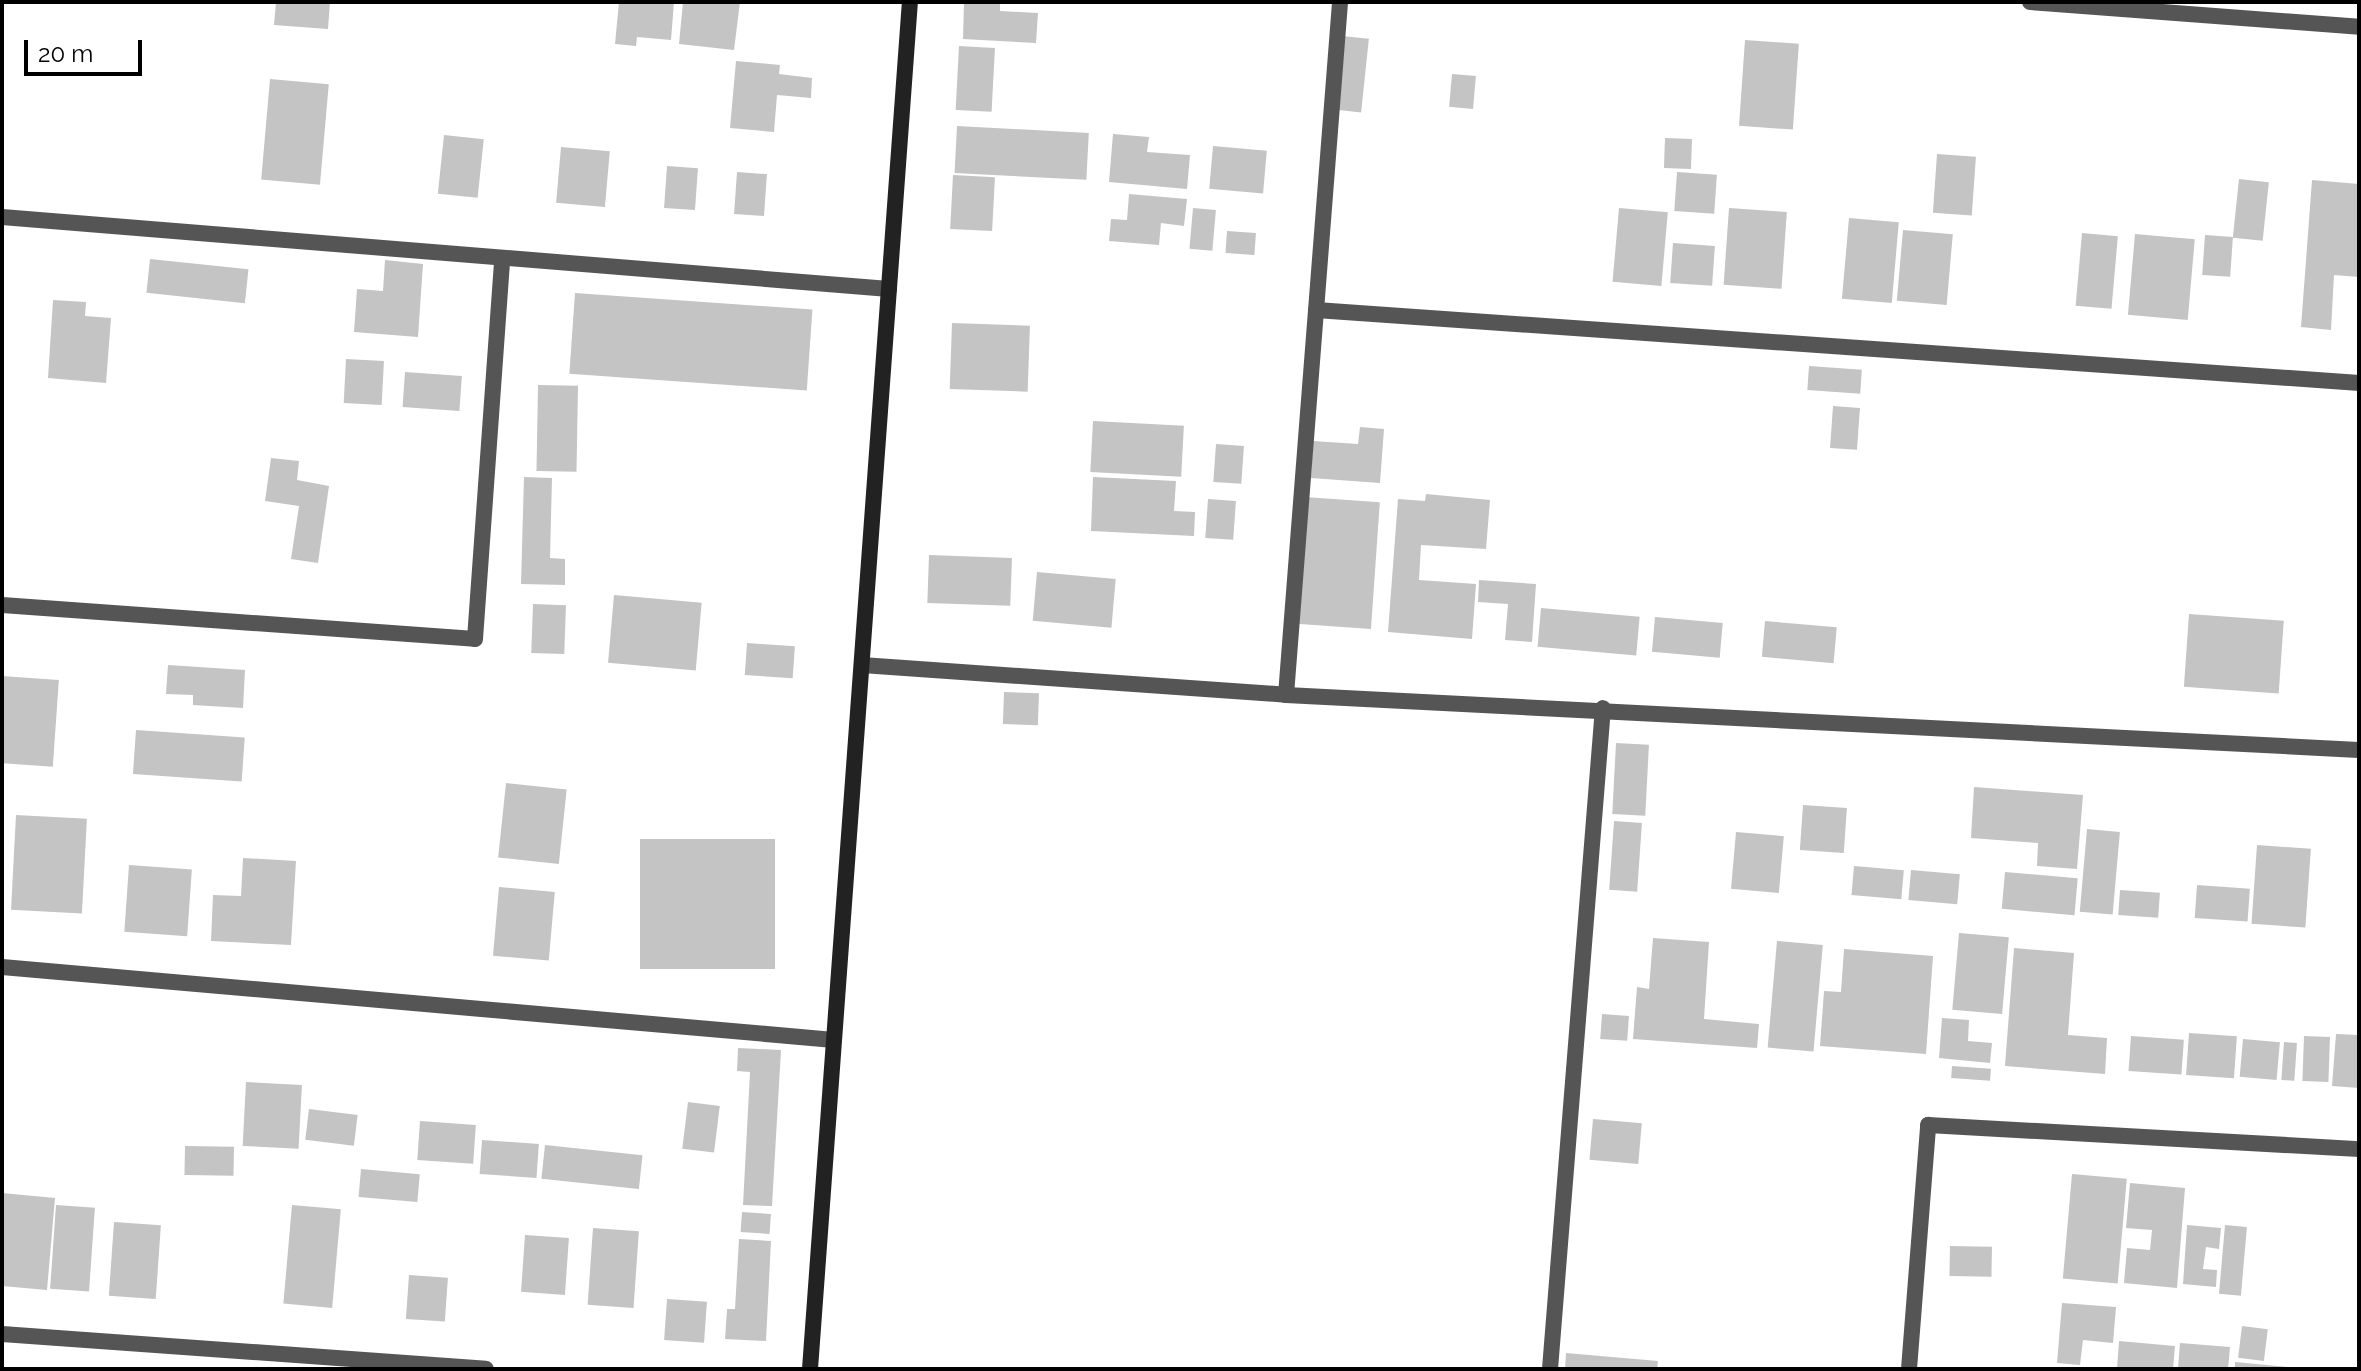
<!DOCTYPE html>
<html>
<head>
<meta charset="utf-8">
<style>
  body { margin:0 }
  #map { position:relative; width:2361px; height:1371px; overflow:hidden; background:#fff; font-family:Raleway,sans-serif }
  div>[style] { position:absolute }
  .building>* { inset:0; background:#c4c4c4; transform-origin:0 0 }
  .street>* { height:16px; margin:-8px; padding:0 8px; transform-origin:8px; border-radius:8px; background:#555 }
  .secondary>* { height:16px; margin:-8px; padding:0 8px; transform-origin:8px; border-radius:8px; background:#222 }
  span { translate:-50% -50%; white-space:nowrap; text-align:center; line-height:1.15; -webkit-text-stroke:6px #fff; paint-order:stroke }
  .frame { position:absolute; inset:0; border:4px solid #000; pointer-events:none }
  .scale { position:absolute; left:24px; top:40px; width:118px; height:36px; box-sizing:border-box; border:4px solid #000; border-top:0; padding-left:10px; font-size:24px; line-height:28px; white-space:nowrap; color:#000; -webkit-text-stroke:6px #fff; paint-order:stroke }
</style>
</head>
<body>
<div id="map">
  <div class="building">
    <div style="clip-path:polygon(276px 2px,330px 2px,328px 29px,274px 25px)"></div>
    <div style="clip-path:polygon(619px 2px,674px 2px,671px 40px,637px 37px,636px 46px,615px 44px)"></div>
    <div style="clip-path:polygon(683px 2px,740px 2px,734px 50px,679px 44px)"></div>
    <div style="clip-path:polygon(964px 2px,1000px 2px,1000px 11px,1038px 13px,1036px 43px,963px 39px)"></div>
    <div style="left:1342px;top:36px;width:27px;height:74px;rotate:6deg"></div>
    <div style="left:1745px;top:40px;width:54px;height:86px;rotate:4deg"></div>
    <div style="left:959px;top:46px;width:36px;height:64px;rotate:3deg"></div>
    <div style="clip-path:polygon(736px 61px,780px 65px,779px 74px,812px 78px,811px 98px,777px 95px,774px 132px,730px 128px)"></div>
    <div style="left:1452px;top:74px;width:24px;height:33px;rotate:5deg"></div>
    <div style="left:270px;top:79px;width:59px;height:101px;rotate:5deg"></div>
    <div style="left:957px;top:126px;width:132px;height:47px;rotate:3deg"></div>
    <div style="clip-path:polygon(1113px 134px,1149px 137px,1147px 152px,1190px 155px,1187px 189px,1109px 182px)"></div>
    <div style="left:444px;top:135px;width:40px;height:59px;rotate:6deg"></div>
    <div style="left:1665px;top:138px;width:27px;height:30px;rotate:2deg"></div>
    <div style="left:1213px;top:146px;width:54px;height:43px;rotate:5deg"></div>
    <div style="left:561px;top:147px;width:49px;height:56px;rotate:5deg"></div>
    <div style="left:1937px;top:154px;width:39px;height:59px;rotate:4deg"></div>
    <div style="left:667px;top:166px;width:31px;height:42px;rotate:4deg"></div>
    <div style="left:737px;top:172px;width:30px;height:42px;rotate:4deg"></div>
    <div style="left:1677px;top:172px;width:40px;height:39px;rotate:4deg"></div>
    <div style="left:953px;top:175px;width:42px;height:54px;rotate:3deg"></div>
    <div style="left:2239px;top:179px;width:30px;height:59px;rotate:6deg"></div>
    <div style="clip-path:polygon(2312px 180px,2359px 184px,2359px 277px,2334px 275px,2331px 330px,2301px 327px)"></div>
    <div style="clip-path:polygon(1129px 194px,1187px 199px,1184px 226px,1161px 223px,1159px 245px,1109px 241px,1111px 219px,1127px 220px)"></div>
    <div style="left:1193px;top:208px;width:23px;height:41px;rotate:5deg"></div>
    <div style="left:1619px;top:208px;width:49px;height:74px;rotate:5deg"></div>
    <div style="left:1729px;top:208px;width:58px;height:77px;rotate:4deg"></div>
    <div style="left:1849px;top:218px;width:50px;height:81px;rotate:5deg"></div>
    <div style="left:1903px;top:230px;width:50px;height:71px;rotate:5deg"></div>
    <div style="left:1227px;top:231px;width:29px;height:22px;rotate:4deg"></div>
    <div style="left:2082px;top:233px;width:36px;height:73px;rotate:5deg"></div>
    <div style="left:2135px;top:234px;width:60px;height:81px;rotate:5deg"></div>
    <div style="left:2205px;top:235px;width:28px;height:40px;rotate:4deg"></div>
    <div style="left:1673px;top:243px;width:42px;height:40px;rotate:4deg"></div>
    <div style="left:150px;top:259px;width:99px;height:34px;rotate:6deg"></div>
    <div style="clip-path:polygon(385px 260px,423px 264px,418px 337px,354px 332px,357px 289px,383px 291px)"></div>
    <div style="left:575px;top:293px;width:238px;height:81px;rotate:4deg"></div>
    <div style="clip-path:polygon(53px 300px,86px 302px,85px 316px,111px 318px,106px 383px,48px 378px)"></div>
    <div style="left:952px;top:323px;width:78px;height:66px;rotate:2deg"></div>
    <div style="left:346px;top:359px;width:38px;height:44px;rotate:3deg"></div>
    <div style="left:1809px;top:366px;width:53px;height:24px;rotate:4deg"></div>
    <div style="left:405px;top:372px;width:57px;height:35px;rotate:4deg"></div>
    <div style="left:538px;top:385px;width:40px;height:86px;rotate:1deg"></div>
    <div style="left:1833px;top:406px;width:27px;height:42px;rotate:4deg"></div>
    <div style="left:1093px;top:421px;width:91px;height:51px;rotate:3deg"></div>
    <div style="clip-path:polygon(1360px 427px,1384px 429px,1380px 483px,1311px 478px,1313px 441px,1358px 444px)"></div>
    <div style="left:1216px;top:444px;width:28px;height:38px;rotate:4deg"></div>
    <div style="clip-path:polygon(271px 458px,299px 461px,297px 480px,329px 486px,318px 563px,291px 559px,299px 506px,265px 501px)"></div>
    <div style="clip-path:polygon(524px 477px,552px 478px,550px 558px,565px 559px,565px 585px,521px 584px)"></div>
    <div style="clip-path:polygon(1093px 477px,1176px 481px,1174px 511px,1195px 512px,1194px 536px,1091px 531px)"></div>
    <div style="clip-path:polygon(1426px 494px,1490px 500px,1486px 549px,1421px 545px,1419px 580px,1476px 584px,1472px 639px,1388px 632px,1398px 499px,1425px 501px)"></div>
    <div style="left:1305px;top:497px;width:75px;height:127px;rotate:4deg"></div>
    <div style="left:1208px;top:499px;width:28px;height:39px;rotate:4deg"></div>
    <div style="left:929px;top:555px;width:83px;height:48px;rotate:2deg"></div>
    <div style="left:1037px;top:572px;width:79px;height:49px;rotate:5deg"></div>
    <div style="clip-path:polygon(1479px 580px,1536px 584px,1532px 642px,1505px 640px,1508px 604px,1478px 602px)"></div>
    <div style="left:614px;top:595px;width:88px;height:68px;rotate:5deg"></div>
    <div style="left:533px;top:604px;width:33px;height:49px;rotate:2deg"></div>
    <div style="left:1541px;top:608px;width:99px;height:39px;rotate:5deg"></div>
    <div style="left:2189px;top:614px;width:95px;height:73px;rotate:4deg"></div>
    <div style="left:1655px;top:617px;width:68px;height:35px;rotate:5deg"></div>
    <div style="left:1765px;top:621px;width:72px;height:36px;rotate:5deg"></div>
    <div style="left:747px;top:643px;width:48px;height:32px;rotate:4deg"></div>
    <div style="clip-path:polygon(168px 665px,245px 670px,243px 708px,193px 705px,193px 695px,166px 694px)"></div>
    <div style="left:2px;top:676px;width:57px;height:87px;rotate:4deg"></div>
    <div style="left:1004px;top:692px;width:35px;height:32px;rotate:2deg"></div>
    <div style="left:136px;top:730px;width:109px;height:44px;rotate:4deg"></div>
    <div style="left:1616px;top:743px;width:33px;height:71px;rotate:3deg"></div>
    <div style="left:506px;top:783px;width:61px;height:75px;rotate:6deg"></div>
    <div style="clip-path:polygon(1974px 787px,2083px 795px,2077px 869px,2037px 866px,2038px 843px,1971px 838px)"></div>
    <div style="left:1803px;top:805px;width:44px;height:45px;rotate:4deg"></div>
    <div style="left:16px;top:815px;width:71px;height:95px;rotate:3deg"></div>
    <div style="left:1614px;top:821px;width:28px;height:69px;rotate:4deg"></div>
    <div style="left:2087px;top:829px;width:33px;height:83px;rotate:5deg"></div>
    <div style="left:1736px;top:832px;width:48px;height:57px;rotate:5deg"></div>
    <div style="left:640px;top:839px;width:135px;height:130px"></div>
    <div style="left:2257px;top:845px;width:54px;height:79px;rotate:4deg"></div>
    <div style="clip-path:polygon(243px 858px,296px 861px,291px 945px,211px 941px,213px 895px,241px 896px)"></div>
    <div style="left:129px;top:865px;width:63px;height:67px;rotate:4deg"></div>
    <div style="left:1854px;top:866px;width:50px;height:29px;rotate:5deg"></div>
    <div style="left:1911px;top:870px;width:49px;height:30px;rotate:5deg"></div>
    <div style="left:2005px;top:872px;width:73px;height:37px;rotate:5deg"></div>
    <div style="left:2197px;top:885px;width:53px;height:33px;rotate:4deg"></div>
    <div style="left:499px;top:887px;width:56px;height:69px;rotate:5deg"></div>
    <div style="left:2120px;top:890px;width:40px;height:25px;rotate:4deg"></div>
    <div style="left:1959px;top:933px;width:50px;height:77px;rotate:5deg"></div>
    <div style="clip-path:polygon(1653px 938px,1709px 942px,1704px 1019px,1759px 1024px,1757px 1048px,1633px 1039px,1637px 987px,1649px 989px)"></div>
    <div style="left:1777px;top:941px;width:46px;height:107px;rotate:5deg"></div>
    <div style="clip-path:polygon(2014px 948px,2074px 953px,2068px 1035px,2107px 1038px,2105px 1074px,2005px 1066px)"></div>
    <div style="clip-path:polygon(1844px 949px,1933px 956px,1926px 1054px,1820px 1046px,1824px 991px,1841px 992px)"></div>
    <div style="left:1602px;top:1014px;width:27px;height:25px;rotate:4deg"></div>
    <div style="clip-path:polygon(1942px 1018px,1969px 1020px,1968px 1041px,1992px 1043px,1990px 1063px,1939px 1058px)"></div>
    <div style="left:2189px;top:1033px;width:48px;height:42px;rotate:4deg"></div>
    <div style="clip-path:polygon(2336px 1034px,2359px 1035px,2359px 1088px,2332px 1086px)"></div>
    <div style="left:2131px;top:1036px;width:53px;height:35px;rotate:4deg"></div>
    <div style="left:2304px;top:1036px;width:26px;height:45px;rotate:2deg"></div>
    <div style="left:2243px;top:1039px;width:37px;height:38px;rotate:5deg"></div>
    <div style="left:2284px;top:1042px;width:13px;height:38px;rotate:4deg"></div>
    <div style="clip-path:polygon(738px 1048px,781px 1050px,772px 1206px,743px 1205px,750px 1072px,737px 1071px)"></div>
    <div style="left:1952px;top:1066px;width:39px;height:12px;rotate:4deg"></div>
    <div style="left:246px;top:1082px;width:56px;height:64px;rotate:3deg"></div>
    <div style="left:688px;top:1102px;width:32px;height:47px;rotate:7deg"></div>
    <div style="left:309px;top:1109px;width:49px;height:31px;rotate:7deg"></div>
    <div style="left:1593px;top:1119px;width:49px;height:41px;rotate:5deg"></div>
    <div style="left:420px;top:1121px;width:56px;height:39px;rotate:4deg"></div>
    <div style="left:482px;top:1140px;width:57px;height:34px;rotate:4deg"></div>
    <div style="left:545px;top:1145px;width:98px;height:34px;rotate:6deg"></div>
    <div style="left:185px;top:1146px;width:49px;height:29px;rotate:1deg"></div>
    <div style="left:361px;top:1169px;width:59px;height:28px;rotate:5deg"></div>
    <div style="left:2072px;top:1174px;width:55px;height:105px;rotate:5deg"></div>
    <div style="clip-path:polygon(2130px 1183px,2185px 1188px,2177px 1288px,2124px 1283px,2127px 1248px,2150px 1250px,2152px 1230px,2126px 1228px)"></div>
    <div style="clip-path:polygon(2px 1193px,55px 1198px,47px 1290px,2px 1286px)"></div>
    <div style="left:56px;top:1205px;width:39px;height:84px;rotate:4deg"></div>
    <div style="left:292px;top:1205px;width:49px;height:99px;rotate:5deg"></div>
    <div style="left:742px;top:1212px;width:29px;height:20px;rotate:4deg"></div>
    <div style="left:114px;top:1222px;width:47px;height:74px;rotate:4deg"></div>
    <div style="clip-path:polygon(2187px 1225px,2221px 1228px,2219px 1249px,2206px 1247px,2203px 1269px,2217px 1270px,2216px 1287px,2183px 1284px)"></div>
    <div style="left:2225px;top:1225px;width:22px;height:69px;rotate:5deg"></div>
    <div style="left:593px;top:1228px;width:46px;height:77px;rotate:4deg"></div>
    <div style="left:525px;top:1235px;width:44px;height:57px;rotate:4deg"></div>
    <div style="clip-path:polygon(739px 1239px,771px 1241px,766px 1341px,725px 1339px,727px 1309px,735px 1309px)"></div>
    <div style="left:1950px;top:1246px;width:42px;height:30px;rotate:1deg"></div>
    <div style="left:409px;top:1275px;width:39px;height:44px;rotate:4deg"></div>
    <div style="left:667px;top:1299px;width:40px;height:41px;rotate:4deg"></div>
    <div style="clip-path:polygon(2062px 1303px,2116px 1307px,2113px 1343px,2083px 1340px,2080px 1365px,2057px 1363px)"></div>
    <div style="left:2242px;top:1326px;width:26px;height:32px;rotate:7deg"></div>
    <div style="clip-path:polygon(2119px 1341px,2175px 1346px,2173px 1369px,2117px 1369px)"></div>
    <div style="clip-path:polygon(2180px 1343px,2230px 1347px,2228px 1369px,2178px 1369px)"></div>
    <div style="clip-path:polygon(1566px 1353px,1658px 1361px,1657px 1369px,1565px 1369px)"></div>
    <div style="clip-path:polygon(2235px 1362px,2289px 1367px,2288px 1369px,2235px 1369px)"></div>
  </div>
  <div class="street">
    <div style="left:2030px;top:2px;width:330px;rotate:4.3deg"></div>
    <div style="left:2px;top:217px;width:890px;rotate:4.64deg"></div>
    <div style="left:1316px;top:310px;width:1046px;rotate:4deg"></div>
    <div style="left:2px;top:605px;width:474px;rotate:4.1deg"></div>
    <div style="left:475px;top:639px;width:382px;rotate:-85.9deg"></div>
    <div style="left:862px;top:665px;width:425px;rotate:4deg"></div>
    <div style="left:1286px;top:695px;width:1074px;rotate:2.93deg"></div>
    <div style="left:1286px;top:695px;width:695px;rotate:-85.54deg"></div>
    <div style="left:2px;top:967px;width:835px;rotate:5.01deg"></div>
    <div style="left:2px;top:1334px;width:485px;rotate:4.1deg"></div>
    <div style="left:1550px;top:1369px;width:663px;rotate:-85.42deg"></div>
    <div style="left:1909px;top:1369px;width:245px;rotate:-85.5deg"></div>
    <div style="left:1928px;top:1125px;width:432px;rotate:3.2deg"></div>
  </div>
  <div class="secondary">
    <div style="left:810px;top:1369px;width:1371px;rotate:-85.82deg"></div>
  </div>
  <div class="frame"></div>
  <div class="scale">20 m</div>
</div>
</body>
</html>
